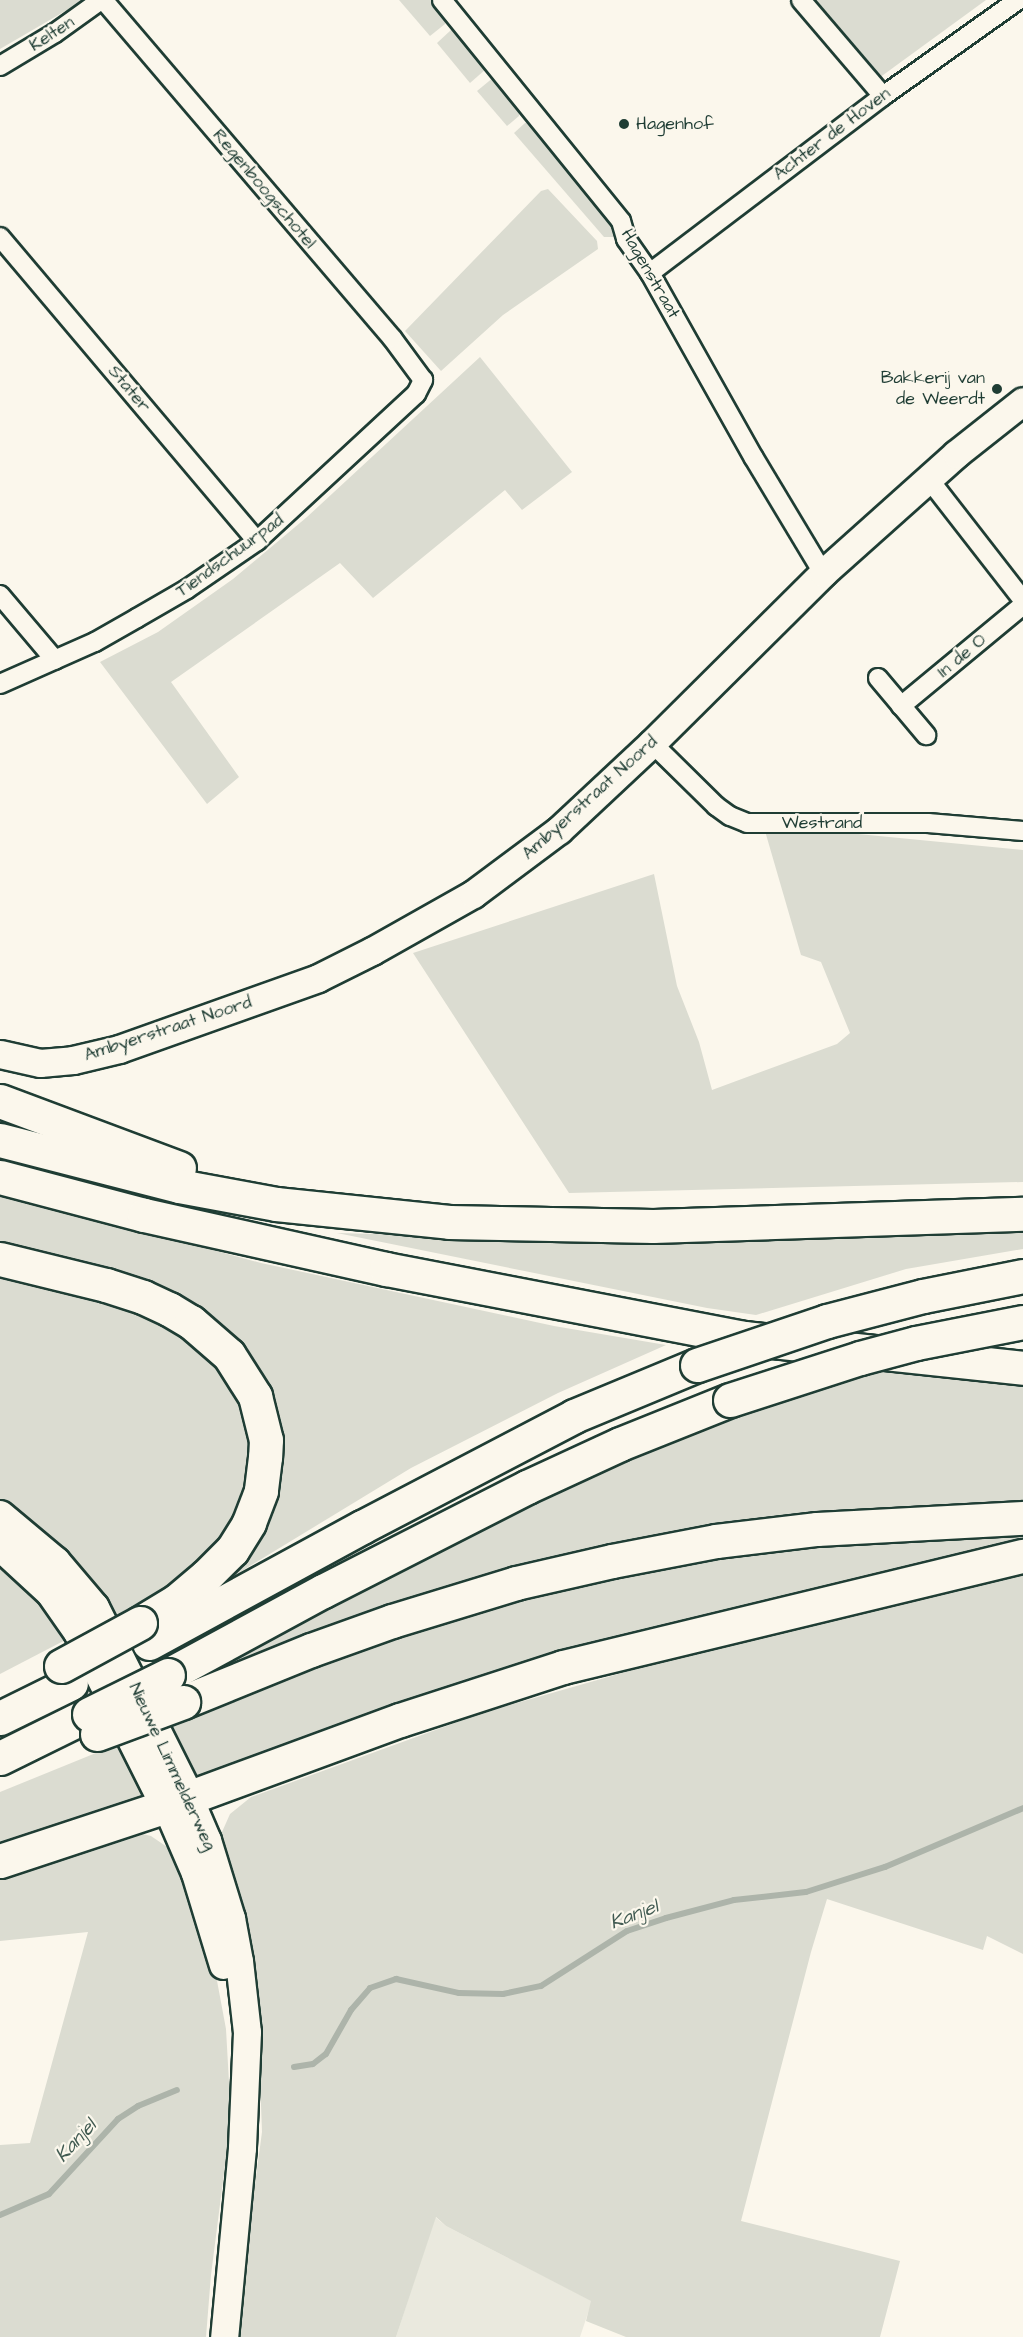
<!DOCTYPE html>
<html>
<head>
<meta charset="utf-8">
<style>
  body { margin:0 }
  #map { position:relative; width:1023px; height:2337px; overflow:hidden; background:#fbf7ec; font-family:"Architects Daughter",sans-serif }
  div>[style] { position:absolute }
  .built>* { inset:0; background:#eae9de }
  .green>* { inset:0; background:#dbdcd1 }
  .stream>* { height:6px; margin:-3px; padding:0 3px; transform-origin:3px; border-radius:3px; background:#adb4aa }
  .roads { filter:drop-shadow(2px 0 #1f3d34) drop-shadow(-2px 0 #1f3d34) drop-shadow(0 2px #1f3d34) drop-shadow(0 -2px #1f3d34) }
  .street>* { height:18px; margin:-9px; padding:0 9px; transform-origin:9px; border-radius:9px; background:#fbf7ec }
  .secondary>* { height:27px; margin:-13.5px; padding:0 13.5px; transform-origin:13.5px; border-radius:13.5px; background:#fbf7ec }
  .primary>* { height:30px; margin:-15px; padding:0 15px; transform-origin:15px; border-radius:15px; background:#fbf7ec }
  .highway>* { height:33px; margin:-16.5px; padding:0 16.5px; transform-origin:16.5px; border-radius:16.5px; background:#fbf7ec }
  .bridges { filter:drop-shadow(2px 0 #1f3d34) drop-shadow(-2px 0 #1f3d34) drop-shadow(0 2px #1f3d34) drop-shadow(0 -2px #1f3d34) }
  .highway-bridge>* { height:33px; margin:-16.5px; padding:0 16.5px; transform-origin:16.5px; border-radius:16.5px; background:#fbf7ec }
  .dots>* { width:16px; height:16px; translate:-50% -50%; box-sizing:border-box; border:3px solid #fbf7ec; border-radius:50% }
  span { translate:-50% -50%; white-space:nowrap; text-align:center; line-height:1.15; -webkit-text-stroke:4.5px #fbf7ec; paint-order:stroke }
  .street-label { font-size:18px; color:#1f3d34 }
  .poi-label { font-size:18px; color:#1f3d34 }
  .left { translate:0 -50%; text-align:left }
  .right { translate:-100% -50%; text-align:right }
  .water-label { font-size:20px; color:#425b52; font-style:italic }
</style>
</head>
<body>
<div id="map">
  <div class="built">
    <div style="clip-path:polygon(435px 2217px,446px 2226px,592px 2301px,580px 2337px,396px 2337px)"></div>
  </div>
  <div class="green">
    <div style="clip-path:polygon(0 0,84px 0,0 49px)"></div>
    <div style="clip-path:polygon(399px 0,435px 0,447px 19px,445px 24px,430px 36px)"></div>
    <div style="clip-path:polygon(816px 0,986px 0,879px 78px)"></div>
    <div style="clip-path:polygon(456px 29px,486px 69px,470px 83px,437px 43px,451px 30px)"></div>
    <div style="clip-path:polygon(494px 77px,520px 108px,519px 116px,507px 126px,477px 91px)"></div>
    <div style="clip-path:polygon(530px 122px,615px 229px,614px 237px,604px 237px,514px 133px,525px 123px)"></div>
    <div style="clip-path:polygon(548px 189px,597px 241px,598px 249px,503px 315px,441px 371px,405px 331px,541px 191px)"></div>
    <div style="clip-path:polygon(480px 357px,572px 472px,522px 510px,505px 490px,373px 598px,340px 563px,171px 682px,239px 777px,207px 804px,100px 662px,158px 632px,233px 579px,307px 517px)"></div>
    <div style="clip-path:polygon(817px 830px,1023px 850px,1023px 1182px,569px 1193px,413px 953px,654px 874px,677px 986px,699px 1042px,712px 1090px,837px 1044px,850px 1033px,821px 962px,801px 955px,765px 831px)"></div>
    <div style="clip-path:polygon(0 1192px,261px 1263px,554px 1326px,666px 1345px,558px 1393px,411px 1468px,199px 1597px,267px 1499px,244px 1355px,0 1249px)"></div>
    <div style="clip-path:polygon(971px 1231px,1023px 1232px,1023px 1249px,906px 1269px,756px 1315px,707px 1308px,337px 1233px,612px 1240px)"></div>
    <div style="clip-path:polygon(0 1274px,102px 1301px,140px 1314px,179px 1333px,216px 1365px,231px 1386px,243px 1413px,248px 1440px,247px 1478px,239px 1504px,222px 1535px,200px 1560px,175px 1582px,113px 1617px,23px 1516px,0 1501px)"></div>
    <div style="clip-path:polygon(868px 1369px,1023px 1380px,1023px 1508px,545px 1567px,187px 1691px,182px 1682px,554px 1494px,722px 1420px)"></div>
    <div style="clip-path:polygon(1023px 1536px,1023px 1542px,206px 1776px,193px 1775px,168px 1724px,439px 1621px,494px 1605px,668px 1566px,820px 1546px)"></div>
    <div style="clip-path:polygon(0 1556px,75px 1635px,0 1674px)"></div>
    <div style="clip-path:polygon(1023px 1572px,1023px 1954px,987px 1936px,983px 1950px,827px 1899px,811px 1952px,741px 2221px,900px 2261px,880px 2337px,626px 2337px,586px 2321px,591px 2301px,446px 2226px,436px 2217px,396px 2337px,239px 2337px,243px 2274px,262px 2132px,258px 2024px,223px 1854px,222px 1832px,230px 1814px,251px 1797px,485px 1712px,650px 1665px)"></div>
    <div style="clip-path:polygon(118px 1744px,144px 1799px,0 1847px,0 1792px)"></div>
    <div style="clip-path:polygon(134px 1832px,151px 1836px,170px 1849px,210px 1943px,226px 2029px,231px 2118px,211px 2275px,206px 2337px,0 2337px,0 2145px,30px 2143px,88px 1932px,0 1941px,0 1877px)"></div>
  </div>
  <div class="stream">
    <div style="left:294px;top:2067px;width:19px;rotate:-9deg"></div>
    <div style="left:313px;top:2064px;width:16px;rotate:-38deg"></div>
    <div style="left:326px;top:2054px;width:51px;rotate:-60.4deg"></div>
    <div style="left:351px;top:2010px;width:29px;rotate:-49deg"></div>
    <div style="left:370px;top:1988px;width:28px;rotate:-19deg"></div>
    <div style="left:396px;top:1979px;width:65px;rotate:12.5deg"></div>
    <div style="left:459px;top:1993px;width:44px;rotate:1.3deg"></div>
    <div style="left:503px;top:1994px;width:39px;rotate:-12deg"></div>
    <div style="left:541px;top:1986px;width:102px;rotate:-32.6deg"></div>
    <div style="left:627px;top:1931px;width:41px;rotate:-18.4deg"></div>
    <div style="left:666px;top:1918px;width:70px;rotate:-14.8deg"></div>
    <div style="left:734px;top:1900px;width:72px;rotate:-6.3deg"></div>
    <div style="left:806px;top:1892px;width:83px;rotate:-17.6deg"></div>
    <div style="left:885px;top:1867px;width:150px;rotate:-23.1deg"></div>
    <div style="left:0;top:2215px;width:53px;rotate:-23.2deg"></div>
    <div style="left:49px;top:2194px;width:102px;rotate:-47.4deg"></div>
    <div style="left:118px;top:2119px;width:24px;rotate:-33deg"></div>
    <div style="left:138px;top:2106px;width:42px;rotate:-22.3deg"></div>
  </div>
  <div class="roads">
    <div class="street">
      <div style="left:442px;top:0;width:284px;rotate:51deg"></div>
      <div style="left:621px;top:221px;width:19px;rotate:74deg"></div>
      <div style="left:626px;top:239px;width:42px;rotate:54.8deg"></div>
      <div style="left:650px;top:273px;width:212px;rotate:60.7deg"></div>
      <div style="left:754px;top:458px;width:134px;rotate:59deg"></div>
      <div style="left:801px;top:0;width:126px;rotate:49.5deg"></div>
      <div style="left:0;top:66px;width:64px;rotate:-31deg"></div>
      <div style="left:55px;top:33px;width:57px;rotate:-35.7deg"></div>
      <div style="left:0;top:237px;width:398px;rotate:49.8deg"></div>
      <div style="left:650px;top:273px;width:293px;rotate:-37.2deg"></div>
      <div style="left:883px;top:96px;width:166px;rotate:-35.4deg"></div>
      <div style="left:928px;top:478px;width:155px;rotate:52.1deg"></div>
      <div style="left:0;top:595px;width:85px;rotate:49.8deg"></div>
      <div style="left:878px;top:678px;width:75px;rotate:49.9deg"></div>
      <div style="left:0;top:684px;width:104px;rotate:-23.9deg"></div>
      <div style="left:95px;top:642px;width:48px;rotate:-29.7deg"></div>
      <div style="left:137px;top:618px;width:58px;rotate:-30.1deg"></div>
      <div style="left:187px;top:589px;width:85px;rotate:-34.4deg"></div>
      <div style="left:257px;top:541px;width:217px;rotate:-42.8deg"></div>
      <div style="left:416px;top:394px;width:16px;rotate:-63deg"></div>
      <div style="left:423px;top:380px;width:52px;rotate:-126.4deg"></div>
      <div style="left:392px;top:338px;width:445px;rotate:-130.5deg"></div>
      <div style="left:901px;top:706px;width:158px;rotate:-39.6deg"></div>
      <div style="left:652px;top:743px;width:90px;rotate:44.5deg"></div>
      <div style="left:716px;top:806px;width:17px;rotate:36deg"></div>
      <div style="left:730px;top:816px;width:18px;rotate:22deg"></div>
      <div style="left:747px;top:823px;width:181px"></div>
      <div style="left:928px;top:823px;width:95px;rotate:4.8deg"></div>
    </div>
    <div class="secondary">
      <div style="left:0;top:1054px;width:41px;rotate:12.7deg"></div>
      <div style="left:40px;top:1063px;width:33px;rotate:-5deg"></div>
      <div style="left:73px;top:1060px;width:47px;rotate:-13.4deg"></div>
      <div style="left:119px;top:1049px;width:211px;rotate:-19.6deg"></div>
      <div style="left:318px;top:978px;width:60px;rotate:-26.6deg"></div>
      <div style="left:372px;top:951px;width:116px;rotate:-29.4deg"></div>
      <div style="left:473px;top:894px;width:107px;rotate:-36.7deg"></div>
      <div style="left:559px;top:830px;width:127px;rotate:-43.1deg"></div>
      <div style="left:652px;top:743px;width:241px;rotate:-44.8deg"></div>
      <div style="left:823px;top:573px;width:178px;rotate:-41.8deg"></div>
      <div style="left:956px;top:454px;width:85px;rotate:-38.3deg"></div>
      <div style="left:189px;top:1798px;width:46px;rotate:66.8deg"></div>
      <div style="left:207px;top:1840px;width:82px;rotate:72.9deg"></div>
      <div style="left:231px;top:1918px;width:44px;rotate:79.5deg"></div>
      <div style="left:239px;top:1961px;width:71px;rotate:83.6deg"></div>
      <div style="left:247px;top:2032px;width:116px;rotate:92.5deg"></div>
      <div style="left:242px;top:2148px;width:190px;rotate:95.4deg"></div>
      <div style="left:166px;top:1806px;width:73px;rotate:66.6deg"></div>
      <div style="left:195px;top:1873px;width:96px;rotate:73.1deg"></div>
    </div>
    <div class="primary">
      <div style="left:0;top:1516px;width:72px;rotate:39.9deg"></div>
      <div style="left:55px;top:1562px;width:60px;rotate:49.7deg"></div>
      <div style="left:94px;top:1608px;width:212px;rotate:63.4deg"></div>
      <div style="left:0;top:1545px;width:69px;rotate:42.7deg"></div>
      <div style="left:51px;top:1592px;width:49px;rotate:55deg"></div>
      <div style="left:79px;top:1632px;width:195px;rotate:63.4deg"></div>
    </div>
    <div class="highway">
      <div style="left:0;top:1101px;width:191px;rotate:20.5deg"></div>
      <div style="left:0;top:1140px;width:185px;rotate:14.4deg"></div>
      <div style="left:179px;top:1186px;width:99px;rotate:10.5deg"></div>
      <div style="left:276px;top:1204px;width:174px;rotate:5.9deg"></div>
      <div style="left:449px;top:1222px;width:204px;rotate:1.1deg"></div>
      <div style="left:653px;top:1226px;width:370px;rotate:-1.9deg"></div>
      <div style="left:0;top:1177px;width:149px;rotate:14.8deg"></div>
      <div style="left:144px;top:1215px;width:248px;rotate:12.6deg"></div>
      <div style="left:386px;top:1269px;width:365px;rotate:10.9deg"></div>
      <div style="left:744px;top:1338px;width:281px;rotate:6.1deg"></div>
      <div style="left:0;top:1259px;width:109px;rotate:13.8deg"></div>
      <div style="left:106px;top:1285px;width:39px;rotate:18deg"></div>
      <div style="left:143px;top:1297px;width:29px;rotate:25deg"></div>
      <div style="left:169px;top:1309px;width:26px;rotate:31deg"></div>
      <div style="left:191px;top:1322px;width:50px;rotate:41deg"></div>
      <div style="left:229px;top:1355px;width:49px;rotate:57.6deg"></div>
      <div style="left:255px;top:1396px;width:45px;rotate:76deg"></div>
      <div style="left:266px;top:1440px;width:17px;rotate:93deg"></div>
      <div style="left:265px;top:1457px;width:34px;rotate:97deg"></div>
      <div style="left:261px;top:1491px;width:34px;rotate:111deg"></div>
      <div style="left:249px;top:1523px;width:32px;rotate:122deg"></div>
      <div style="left:232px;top:1550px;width:37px;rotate:135deg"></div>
      <div style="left:206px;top:1576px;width:39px;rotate:140deg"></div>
      <div style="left:176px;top:1601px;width:42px;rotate:148.6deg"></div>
      <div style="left:149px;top:1643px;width:243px;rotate:-28.6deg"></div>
      <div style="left:362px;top:1527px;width:239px;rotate:-27.6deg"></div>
      <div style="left:574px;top:1416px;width:133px;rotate:-22.5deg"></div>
      <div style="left:168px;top:1675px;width:176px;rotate:-28.5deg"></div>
      <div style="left:323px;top:1591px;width:229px;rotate:-27deg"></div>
      <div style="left:527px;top:1487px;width:102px;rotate:-24.8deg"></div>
      <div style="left:620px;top:1444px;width:118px;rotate:-21.8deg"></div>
      <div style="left:183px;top:1702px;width:138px;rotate:-22.1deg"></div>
      <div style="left:311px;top:1650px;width:86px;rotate:-19.7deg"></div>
      <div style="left:392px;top:1621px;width:130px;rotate:-17deg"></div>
      <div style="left:516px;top:1583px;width:98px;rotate:-12.9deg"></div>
      <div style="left:612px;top:1561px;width:106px;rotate:-10.9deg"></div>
      <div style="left:716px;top:1541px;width:102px;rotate:-6.8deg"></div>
      <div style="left:817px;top:1529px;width:206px;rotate:-3.1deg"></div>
      <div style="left:0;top:1718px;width:79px;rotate:-26.2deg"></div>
      <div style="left:0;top:1758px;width:99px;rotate:-26.3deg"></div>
      <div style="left:0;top:1861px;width:175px;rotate:-18.3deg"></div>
      <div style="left:166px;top:1806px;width:249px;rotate:-20.2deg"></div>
      <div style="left:400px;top:1720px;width:171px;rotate:-18deg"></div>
      <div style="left:563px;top:1667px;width:473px;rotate:-13.6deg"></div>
    </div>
  </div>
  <div class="bridges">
    <div class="highway-bridge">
      <div style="left:697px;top:1365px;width:137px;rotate:-18.7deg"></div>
      <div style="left:827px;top:1321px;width:99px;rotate:-14.6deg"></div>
      <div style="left:923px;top:1296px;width:102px;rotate:-11.3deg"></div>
      <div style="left:730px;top:1400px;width:137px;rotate:-17.9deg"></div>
      <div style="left:860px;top:1358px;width:58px;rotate:-15deg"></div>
      <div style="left:916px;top:1343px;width:109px;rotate:-11.1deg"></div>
      <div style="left:61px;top:1666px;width:90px;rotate:-28.6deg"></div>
      <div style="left:89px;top:1714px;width:88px;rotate:-26.3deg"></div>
      <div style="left:97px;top:1734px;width:92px;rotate:-20.4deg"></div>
    </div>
  </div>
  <div class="dots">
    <div style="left:624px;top:124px;background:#1f3d34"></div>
    <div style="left:997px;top:389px;background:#1f3d34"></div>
  </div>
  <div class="street-label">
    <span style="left:52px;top:34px;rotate:-33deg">Kelten</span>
    <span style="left:832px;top:134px;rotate:-37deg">Achter de Hoven</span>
    <span style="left:264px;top:189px;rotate:50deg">Regenboogschotel</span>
    <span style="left:650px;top:274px;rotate:60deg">Hagenstraat</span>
    <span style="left:129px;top:389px;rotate:50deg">Stater</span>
    <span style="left:230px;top:556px;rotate:-36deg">Tiendschuurpad</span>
    <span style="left:962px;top:656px;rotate:-40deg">In de O</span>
    <span style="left:590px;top:798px;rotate:-42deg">Ambyerstraat Noord</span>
    <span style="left:822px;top:823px">Westrand</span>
    <span style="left:168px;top:1029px;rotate:-18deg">Ambyerstraat Noord</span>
    <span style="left:172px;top:1767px;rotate:65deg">Nieuwe Limmelderweg</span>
  </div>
  <div class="poi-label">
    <span class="left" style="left:636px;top:124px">Hagenhof</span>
    <span class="right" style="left:985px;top:389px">Bakkerij van<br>de Weerdt</span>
  </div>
  <div class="water-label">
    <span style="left:634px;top:1915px;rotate:-21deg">Kanjel</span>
    <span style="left:76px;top:2141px;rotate:-47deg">Kanjel</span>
  </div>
</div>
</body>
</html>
